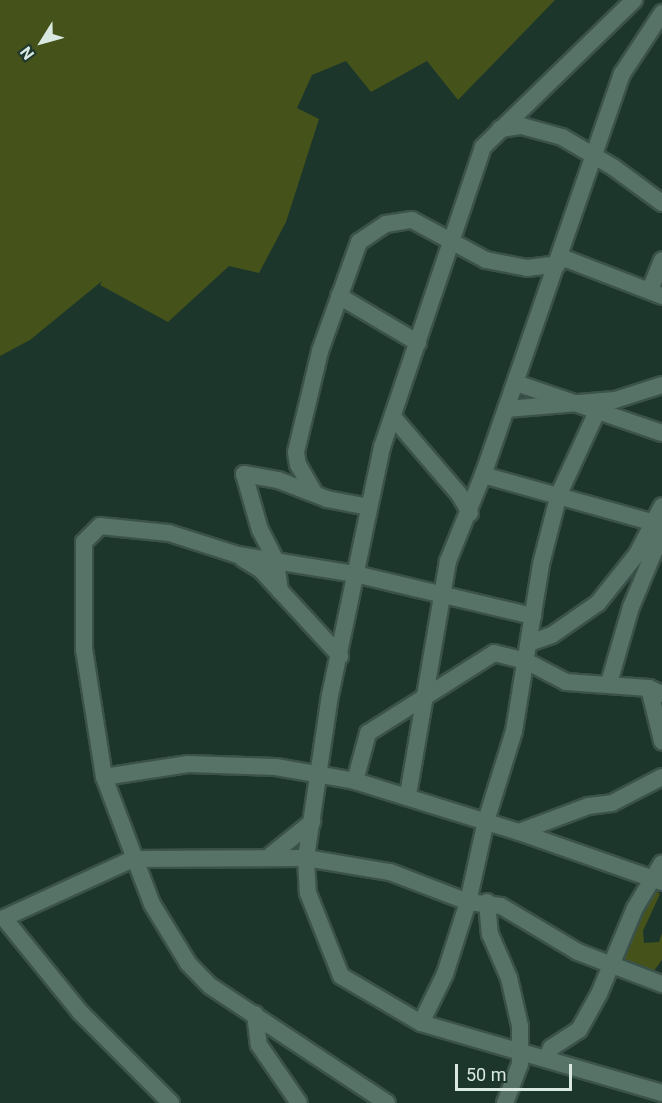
<!DOCTYPE html>
<html>
<head>
<meta charset="utf-8">
<style>
  body { margin:0 }
  #map { position:relative; width:662px; height:1103px; overflow:hidden; background:#1c362c; font-family:Roboto,sans-serif }
  div>[style] { position:absolute }
  .green>* { inset:0; background:#45531a }
  .roads { filter:drop-shadow(2px 0 #3b524a) drop-shadow(-2px 0 #3b524a) drop-shadow(0 2px #3b524a) drop-shadow(0 -2px #3b524a) }
  .street>* { height:16px; margin:-8px; padding:0 8px; transform-origin:8px; border-radius:8px; background:#577368 }
  span { translate:-50% -50%; white-space:nowrap; text-align:center; line-height:1.15; -webkit-text-stroke:4.5px #1c362c; paint-order:stroke }
  .north { position:absolute; left:12px; top:12px; width:60px; height:60px; -webkit-text-stroke:4px #1c362c; paint-order:stroke; rotate:233deg; font-size:16px; font-weight:700; line-height:24px; text-align:center; color:#d9e9e2 }
  .north::after { content:''; display:block; margin:auto; width:21px; height:27px; background:#d9e9e2; clip-path:polygon(50% 0,100% 100%,50% 72%,0 100%) }
  .scale { position:absolute; left:455px; top:1064px; width:117px; height:27px; box-sizing:border-box; border:3px solid #d9e9e2; border-top:0; padding-left:8px; font-size:18px; line-height:21px; white-space:nowrap; color:#d9e9e2; -webkit-text-stroke:4px #1c362c; paint-order:stroke }
</style>
</head>
<body>
<div id="map">
  <div class="green">
    <div style="clip-path:polygon(0 0,555px 0,458px 100px,427px 61px,371px 92px,346px 61px,312px 75px,297px 108px,319px 119px,286px 222px,259px 273px,229px 266px,168px 322px,100px 285px,102px 281px,30px 340px,0 356px)"></div>
    <div style="clip-path:polygon(651px 886px,660px 894px,643px 931px,644px 943px,659px 942px,662px 933px,662px 960px,650px 976px,617px 960px)"></div>
  </div>
  <div class="roads">
    <div class="street">
      <div style="left:634px;top:0;width:211px;rotate:135.8deg"></div>
      <div style="left:483px;top:147px;width:317px;rotate:108.6deg"></div>
      <div style="left:382px;top:447px;width:253px;rotate:101.8deg"></div>
      <div style="left:330px;top:695px;width:165px;rotate:98.4deg"></div>
      <div style="left:306px;top:858px;width:35px;rotate:87deg"></div>
      <div style="left:308px;top:893px;width:89px;rotate:68.3deg"></div>
      <div style="left:341px;top:976px;width:93px;rotate:30.4deg"></div>
      <div style="left:421px;top:1023px;width:251px;rotate:16.2deg"></div>
      <div style="left:500px;top:129px;width:22px;rotate:-8deg"></div>
      <div style="left:522px;top:126px;width:41px;rotate:15.4deg"></div>
      <div style="left:562px;top:137px;width:59px;rotate:30.5deg"></div>
      <div style="left:613px;top:167px;width:61px;rotate:36.3deg"></div>
      <div style="left:561px;top:257px;width:108px;rotate:21.1deg"></div>
      <div style="left:650px;top:290px;width:32px;rotate:-68deg"></div>
      <div style="left:339px;top:296px;width:92px;rotate:30.7deg"></div>
      <div style="left:516px;top:383px;width:154px;rotate:18.9deg"></div>
      <div style="left:506px;top:409px;width:109px;rotate:-4.7deg"></div>
      <div style="left:615px;top:400px;width:49px;rotate:-17.7deg"></div>
      <div style="left:393px;top:417px;width:101px;rotate:49.4deg"></div>
      <div style="left:459px;top:494px;width:22px;rotate:60deg"></div>
      <div style="left:483px;top:475px;width:186px;rotate:15.6deg"></div>
      <div style="left:315px;top:494px;width:34px;rotate:-120deg"></div>
      <div style="left:298px;top:465px;width:13px;rotate:-99deg"></div>
      <div style="left:296px;top:452px;width:104px;rotate:-76.6deg"></div>
      <div style="left:320px;top:351px;width:116px;rotate:-70.3deg"></div>
      <div style="left:359px;top:242px;width:32px;rotate:-34deg"></div>
      <div style="left:386px;top:224px;width:26px;rotate:-9deg"></div>
      <div style="left:412px;top:220px;width:84px;rotate:28.4deg"></div>
      <div style="left:486px;top:260px;width:42px;rotate:11deg"></div>
      <div style="left:527px;top:268px;width:31px;rotate:-7deg"></div>
      <div style="left:243px;top:559px;width:21px;rotate:31deg"></div>
      <div style="left:261px;top:570px;width:117px;rotate:47.4deg"></div>
      <div style="left:280px;top:591px;width:30px;rotate:-98deg"></div>
      <div style="left:276px;top:561px;width:35px;rotate:-117deg"></div>
      <div style="left:260px;top:530px;width:58px;rotate:-105.9deg"></div>
      <div style="left:244px;top:474px;width:35px;rotate:10deg"></div>
      <div style="left:278px;top:480px;width:53px;rotate:21.2deg"></div>
      <div style="left:327px;top:499px;width:43px;rotate:10.8deg"></div>
      <div style="left:529px;top:643px;width:24px;rotate:-19deg"></div>
      <div style="left:552px;top:635px;width:56px;rotate:-34.8deg"></div>
      <div style="left:598px;top:603px;width:63px;rotate:-51.5deg"></div>
      <div style="left:637px;top:554px;width:54px;rotate:-62.5deg"></div>
      <div style="left:609px;top:683px;width:79px;rotate:-73.9deg"></div>
      <div style="left:631px;top:607px;width:80px;rotate:-67.3deg"></div>
      <div style="left:649px;top:688px;width:55px;rotate:76.2deg"></div>
      <div style="left:104px;top:777px;width:85px;rotate:-8.8deg"></div>
      <div style="left:188px;top:764px;width:88px;rotate:2deg"></div>
      <div style="left:276px;top:767px;width:80px;rotate:10deg"></div>
      <div style="left:355px;top:781px;width:172px;rotate:17.3deg"></div>
      <div style="left:519px;top:832px;width:151px;rotate:19.3deg"></div>
      <div style="left:355px;top:781px;width:50px;rotate:-74.8deg"></div>
      <div style="left:368px;top:733px;width:149px;rotate:-32.4deg"></div>
      <div style="left:494px;top:653px;width:33px;rotate:14deg"></div>
      <div style="left:526px;top:661px;width:45px;rotate:27.7deg"></div>
      <div style="left:566px;top:682px;width:83px;rotate:4.1deg"></div>
      <div style="left:649px;top:688px;width:14px;rotate:25deg"></div>
      <div style="left:408px;top:795px;width:237px;rotate:-80.3deg"></div>
      <div style="left:448px;top:561px;width:93px;rotate:-67.9deg"></div>
      <div style="left:483px;top:475px;width:424px;rotate:-70.9deg"></div>
      <div style="left:622px;top:74px;width:73px;rotate:-56.7deg"></div>
      <div style="left:519px;top:832px;width:74px;rotate:-20.6deg"></div>
      <div style="left:588px;top:806px;width:24px;rotate:-7deg"></div>
      <div style="left:612px;top:803px;width:56px;rotate:-27.5deg"></div>
      <div style="left:271px;top:855px;width:53px;rotate:-38.8deg"></div>
      <div style="left:487px;top:902px;width:32px;rotate:85deg"></div>
      <div style="left:490px;top:934px;width:48px;rotate:66.6deg"></div>
      <div style="left:509px;top:978px;width:49px;rotate:77.1deg"></div>
      <div style="left:520px;top:1026px;width:38px;rotate:90deg"></div>
      <div style="left:520px;top:1064px;width:42px;rotate:111deg"></div>
      <div style="left:255px;top:1014px;width:31px;rotate:83deg"></div>
      <div style="left:259px;top:1045px;width:70px;rotate:55.4deg"></div>
      <div style="left:421px;top:1023px;width:55px;rotate:-63.9deg"></div>
      <div style="left:445px;top:974px;width:76px;rotate:-72.3deg"></div>
      <div style="left:468px;top:902px;width:83px;rotate:-77.5deg"></div>
      <div style="left:486px;top:821px;width:94px;rotate:-72.7deg"></div>
      <div style="left:514px;top:731px;width:169px;rotate:-80.8deg"></div>
      <div style="left:541px;top:564px;width:72px;rotate:-75.6deg"></div>
      <div style="left:559px;top:494px;width:102px;rotate:-65.2deg"></div>
      <div style="left:547px;top:1058px;width:11px;rotate:-68deg"></div>
      <div style="left:551px;top:1048px;width:33px;rotate:-33deg"></div>
      <div style="left:579px;top:1030px;width:41px;rotate:-60.9deg"></div>
      <div style="left:599px;top:994px;width:93px;rotate:-67.3deg"></div>
      <div style="left:635px;top:908px;width:52px;rotate:-59deg"></div>
      <div style="left:171px;top:1103px;width:129px;rotate:-135deg"></div>
      <div style="left:80px;top:1012px;width:121px;rotate:-129deg"></div>
      <div style="left:4px;top:918px;width:142px;rotate:-24.6deg"></div>
      <div style="left:133px;top:859px;width:173px;rotate:-0.3deg"></div>
      <div style="left:306px;top:858px;width:85px;rotate:9.5deg"></div>
      <div style="left:390px;top:872px;width:84px;rotate:21deg"></div>
      <div style="left:468px;top:902px;width:33px;rotate:7deg"></div>
      <div style="left:501px;top:906px;width:90px;rotate:30.9deg"></div>
      <div style="left:578px;top:952px;width:90px;rotate:20.9deg"></div>
      <div style="left:387px;top:1103px;width:212px;rotate:-146.5deg"></div>
      <div style="left:210px;top:986px;width:32px;rotate:-134deg"></div>
      <div style="left:188px;top:963px;width:69px;rotate:-121.4deg"></div>
      <div style="left:152px;top:904px;width:136px;rotate:-110.7deg"></div>
      <div style="left:104px;top:777px;width:129px;rotate:-98.9deg"></div>
      <div style="left:84px;top:650px;width:108px;rotate:-90deg"></div>
      <div style="left:84px;top:542px;width:23px;rotate:-45deg"></div>
      <div style="left:100px;top:526px;width:69px;rotate:5.8deg"></div>
      <div style="left:169px;top:533px;width:72px;rotate:17.7deg"></div>
      <div style="left:238px;top:555px;width:119px;rotate:9.2deg"></div>
      <div style="left:355px;top:574px;width:183px;rotate:13.3deg"></div>
    </div>
  </div>
  <div class="north">N</div>
  <div class="scale">50 m</div>
</div>
</body>
</html>
